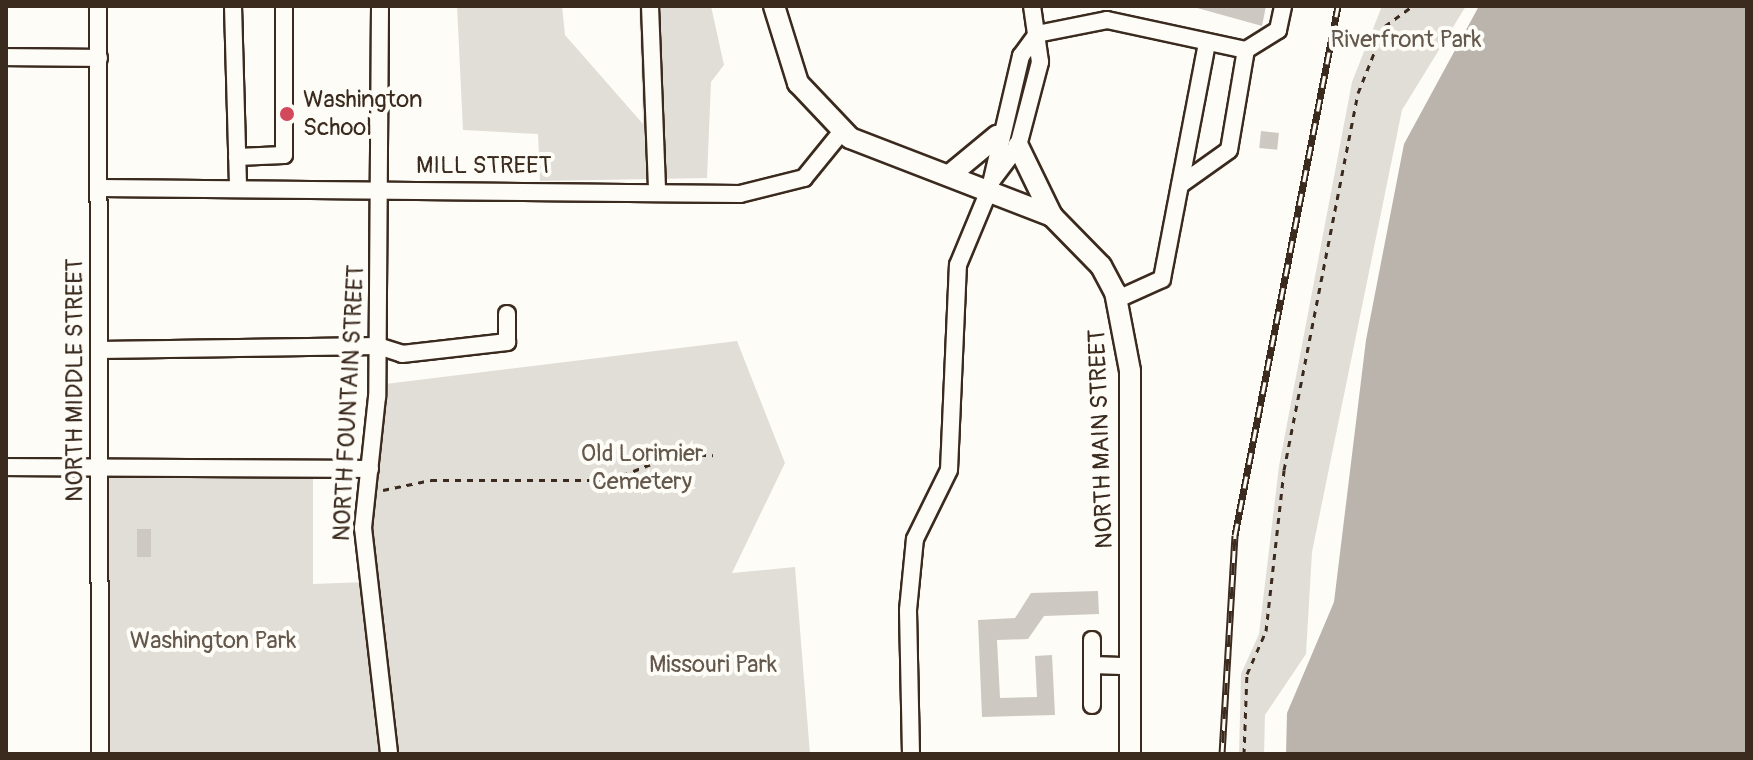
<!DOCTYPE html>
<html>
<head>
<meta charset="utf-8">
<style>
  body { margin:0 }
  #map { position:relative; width:1753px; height:760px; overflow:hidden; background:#fdfcf7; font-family:Pangolin,sans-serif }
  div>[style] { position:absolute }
  .green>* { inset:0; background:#e1ded7 }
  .water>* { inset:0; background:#bbb4ad }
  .building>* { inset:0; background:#cdc8c2; transform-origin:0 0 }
  .path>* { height:3px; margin-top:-1.5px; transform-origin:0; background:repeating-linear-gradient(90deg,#3b2a1e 0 6px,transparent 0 12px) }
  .roads { filter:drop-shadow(2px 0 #3b2a1e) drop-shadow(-2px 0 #3b2a1e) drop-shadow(0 2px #3b2a1e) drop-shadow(0 -2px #3b2a1e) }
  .minor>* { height:16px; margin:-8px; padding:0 8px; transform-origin:8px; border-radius:8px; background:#fdfcf7 }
  .major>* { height:20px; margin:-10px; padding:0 10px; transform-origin:10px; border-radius:10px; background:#fdfcf7 }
  .rail>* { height:7px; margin-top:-3.5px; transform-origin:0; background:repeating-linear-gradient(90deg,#fdfcf7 0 12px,#3b2a1e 0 24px); box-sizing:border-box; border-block:2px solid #3b2a1e }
  .dots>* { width:22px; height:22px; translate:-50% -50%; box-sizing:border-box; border:4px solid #fdfcf7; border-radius:50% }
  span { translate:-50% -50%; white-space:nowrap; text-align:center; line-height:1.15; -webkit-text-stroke:8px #fdfcf7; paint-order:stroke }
  .park-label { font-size:24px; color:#64574c }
  .poi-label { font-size:24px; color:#3b2a1e }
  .left { translate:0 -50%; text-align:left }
  .street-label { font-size:24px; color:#3b2a1e }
  .frame { position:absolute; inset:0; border:8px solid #3b2a1e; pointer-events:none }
</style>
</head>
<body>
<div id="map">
  <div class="green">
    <div style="clip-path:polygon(457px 6px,562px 6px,565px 35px,643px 124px,639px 6px,711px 6px,724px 65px,711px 82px,707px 178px,540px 181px,538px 134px,463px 130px)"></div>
    <div style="clip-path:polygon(1382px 6px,1466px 6px,1402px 110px,1312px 552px,1306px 654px,1265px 715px,1264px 754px,1239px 754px,1241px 674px,1259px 634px,1279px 466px,1352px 82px)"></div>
    <div style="clip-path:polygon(737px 341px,785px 463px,732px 573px,795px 567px,810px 754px,100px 754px,99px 469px,313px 469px,313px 584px,367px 582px,377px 385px)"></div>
  </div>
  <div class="water">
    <div style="clip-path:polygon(1479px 6px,1747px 6px,1747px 754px,1286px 754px,1287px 713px,1334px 602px,1366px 340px,1404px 144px)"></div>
  </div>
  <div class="building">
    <div style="clip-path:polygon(1190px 6px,1266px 6px,1262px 26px)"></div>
    <div style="left:1261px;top:131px;width:18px;height:17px;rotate:6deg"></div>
    <div style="left:137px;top:529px;width:14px;height:28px"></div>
    <div style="clip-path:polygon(1098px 591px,1099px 614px,1044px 616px,1028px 639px,997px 640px,1000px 698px,1037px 697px,1035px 656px,1052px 655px,1055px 715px,982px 717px,978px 620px,1015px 618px,1031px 593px)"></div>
  </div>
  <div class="path">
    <div style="left:383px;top:490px;width:49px;rotate:-11.8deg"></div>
    <div style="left:431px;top:480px;width:180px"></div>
    <div style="left:611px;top:480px;width:70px;rotate:-21.8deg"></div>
    <div style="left:676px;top:454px;width:37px;rotate:2deg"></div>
    <div style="left:1244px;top:754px;width:80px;rotate:-87.9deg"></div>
    <div style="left:1247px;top:674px;width:47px;rotate:-66.2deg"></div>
    <div style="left:1266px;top:631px;width:162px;rotate:-83.6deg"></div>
    <div style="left:1284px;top:470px;width:384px;rotate:-78.9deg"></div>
    <div style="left:1358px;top:93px;width:72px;rotate:-68.1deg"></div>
    <div style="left:1385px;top:26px;width:34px;rotate:-36deg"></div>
  </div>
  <div class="roads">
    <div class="minor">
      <div style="left:98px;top:6px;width:748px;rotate:89.85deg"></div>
      <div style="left:233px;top:6px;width:183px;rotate:88.4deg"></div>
      <div style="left:380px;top:6px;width:391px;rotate:90.4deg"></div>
      <div style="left:377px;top:397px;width:132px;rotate:96.1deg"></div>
      <div style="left:363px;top:528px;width:227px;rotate:83.4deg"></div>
      <div style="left:650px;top:6px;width:184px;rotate:87.8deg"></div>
      <div style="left:1037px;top:34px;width:71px;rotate:-11.3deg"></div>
      <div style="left:1107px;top:20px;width:142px;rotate:12.2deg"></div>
      <div style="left:1246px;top:50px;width:38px;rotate:-32deg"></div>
      <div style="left:1278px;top:30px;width:25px;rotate:-78deg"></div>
      <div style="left:6px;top:57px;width:93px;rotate:0.6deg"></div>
      <div style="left:237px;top:157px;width:47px;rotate:-2.4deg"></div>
      <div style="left:284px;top:155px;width:149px;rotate:-90deg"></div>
      <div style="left:993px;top:179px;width:41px;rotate:-52.9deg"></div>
      <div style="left:1018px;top:146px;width:87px;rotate:-75.3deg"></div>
      <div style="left:1040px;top:62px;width:57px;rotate:-98.1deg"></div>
      <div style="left:1180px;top:185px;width:60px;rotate:-35.5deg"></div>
      <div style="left:1229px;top:150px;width:101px;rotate:-80.4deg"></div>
      <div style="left:99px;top:188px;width:641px;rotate:0.54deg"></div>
      <div style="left:740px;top:194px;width:66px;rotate:-14deg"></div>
      <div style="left:804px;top:178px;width:62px;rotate:-50.9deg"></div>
      <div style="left:1118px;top:299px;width:48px;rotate:-24.4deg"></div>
      <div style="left:1162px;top:279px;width:241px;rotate:-79.2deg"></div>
      <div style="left:99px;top:350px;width:279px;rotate:-0.8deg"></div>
      <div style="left:378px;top:346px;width:25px;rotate:18deg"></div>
      <div style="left:402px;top:354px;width:106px;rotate:-6.5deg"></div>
      <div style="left:507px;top:342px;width:28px;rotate:-90deg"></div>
      <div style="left:6px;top:467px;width:364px;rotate:0.3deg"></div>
      <div style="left:1092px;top:665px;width:25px;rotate:-90deg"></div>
      <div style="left:1092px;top:705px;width:40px;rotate:-90deg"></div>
      <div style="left:1092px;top:665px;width:37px;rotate:2deg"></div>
      <div style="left:911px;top:754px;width:144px;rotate:-91.2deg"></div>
      <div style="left:908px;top:610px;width:71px;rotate:-84.4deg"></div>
      <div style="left:915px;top:539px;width:77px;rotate:-63.8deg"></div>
      <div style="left:949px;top:470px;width:205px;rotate:-87.5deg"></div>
      <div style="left:958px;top:265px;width:83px;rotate:-67.4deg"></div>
      <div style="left:990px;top:188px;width:136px;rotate:-76.8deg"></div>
      <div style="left:1021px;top:56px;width:27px;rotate:-54deg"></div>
    </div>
    <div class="major">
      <div style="left:774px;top:6px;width:81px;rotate:72.7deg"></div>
      <div style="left:798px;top:83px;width:76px;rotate:46.6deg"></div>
      <div style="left:850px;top:138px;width:217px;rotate:21.1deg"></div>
      <div style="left:1052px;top:216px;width:70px;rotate:45.6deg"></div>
      <div style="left:1101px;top:266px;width:30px;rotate:62deg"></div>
      <div style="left:1115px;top:292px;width:80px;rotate:79.2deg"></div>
      <div style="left:1130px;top:371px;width:383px;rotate:90deg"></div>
      <div style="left:1018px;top:146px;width:78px;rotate:64.1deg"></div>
      <div style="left:951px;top:174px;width:60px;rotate:-39.6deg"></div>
    </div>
  </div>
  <div class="rail">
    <div style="left:1222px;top:754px;width:219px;rotate:-86.6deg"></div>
    <div style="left:1235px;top:535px;width:539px;rotate:-78.98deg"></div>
  </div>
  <div class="dots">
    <div style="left:287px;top:114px;background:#d1495b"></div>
  </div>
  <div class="park-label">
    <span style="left:1406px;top:40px">Riverfront Park</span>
    <span style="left:642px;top:468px">Old Lorimier<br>Cemetery</span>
    <span style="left:213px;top:641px">Washington Park</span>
    <span style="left:713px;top:665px">Missouri Park</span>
  </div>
  <div class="poi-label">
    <span class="left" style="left:303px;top:114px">Washington<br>School</span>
  </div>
  <div class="street-label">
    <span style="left:484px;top:166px">MILL STREET</span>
    <span style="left:75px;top:380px;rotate:-90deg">NORTH MIDDLE STREET</span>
    <span style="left:349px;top:403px;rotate:-87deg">NORTH FOUNTAIN STREET</span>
    <span style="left:1101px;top:439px;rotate:-92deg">NORTH MAIN STREET</span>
  </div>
  <div class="frame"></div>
</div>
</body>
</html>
